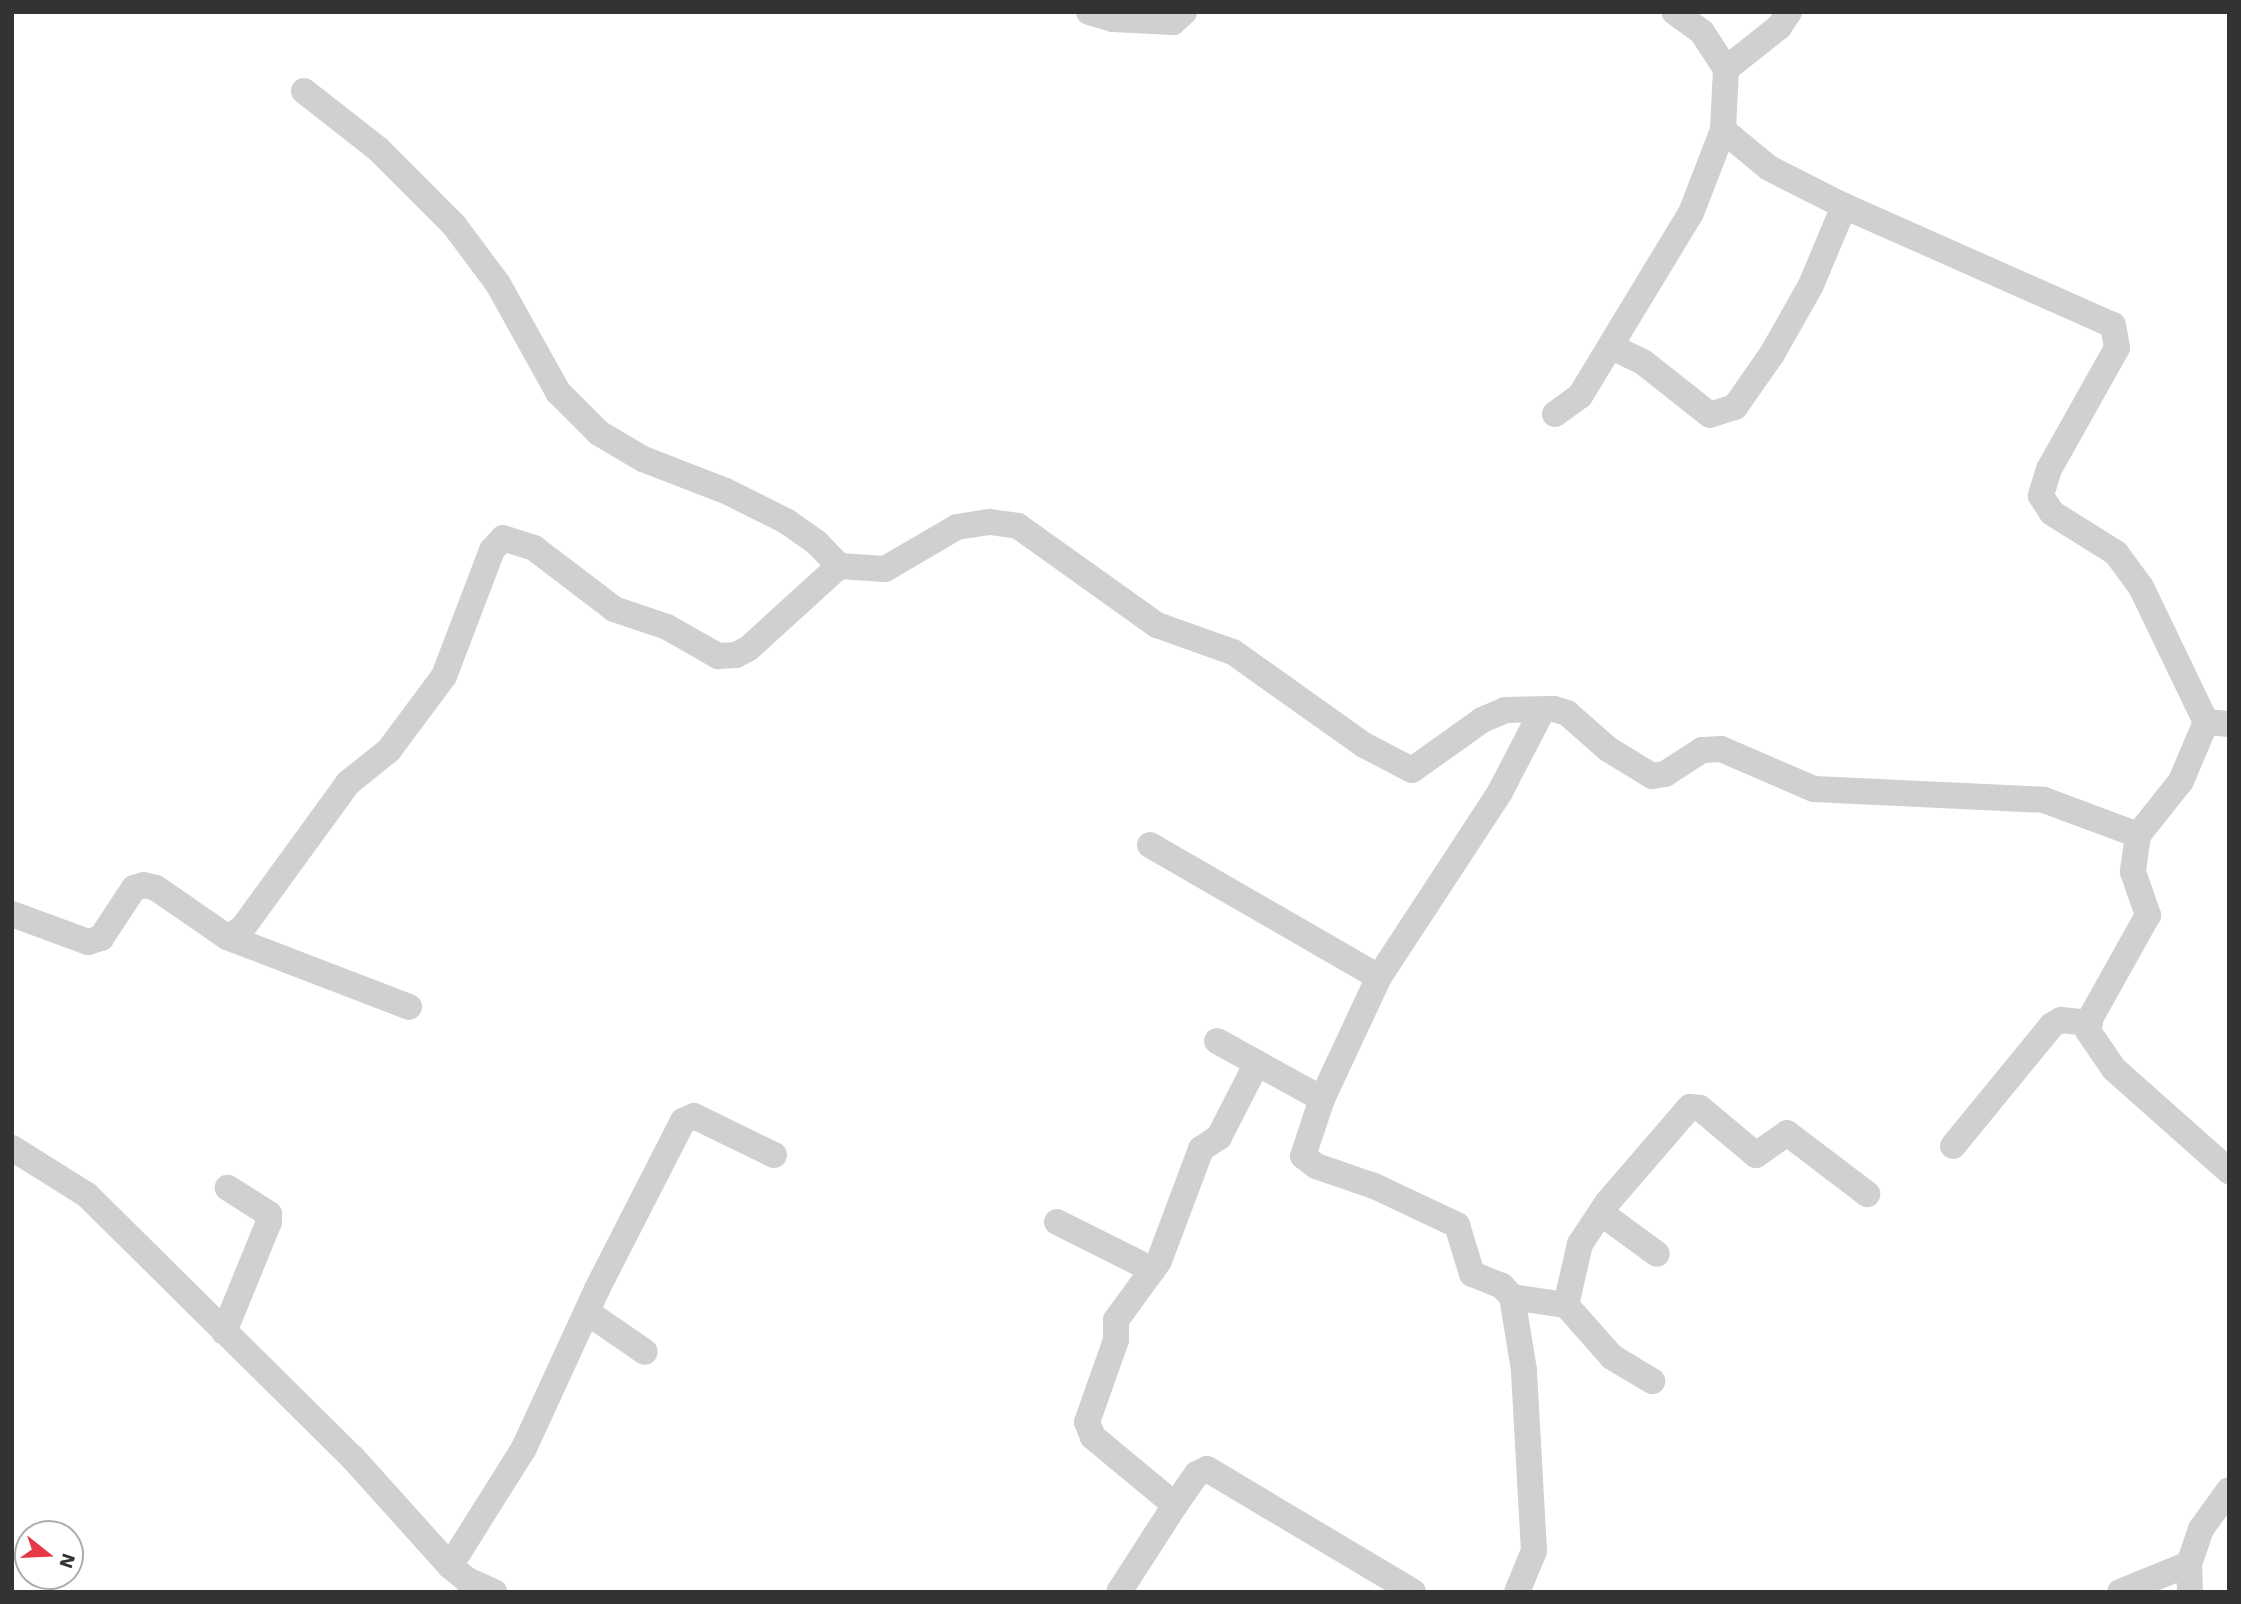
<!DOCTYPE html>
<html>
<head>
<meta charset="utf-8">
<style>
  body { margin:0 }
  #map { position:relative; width:2241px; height:1604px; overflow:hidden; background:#fff; font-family:"Work Sans",sans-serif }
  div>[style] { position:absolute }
  .minor>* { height:26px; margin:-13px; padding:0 13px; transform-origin:13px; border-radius:13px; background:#d0d0d0 }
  span { translate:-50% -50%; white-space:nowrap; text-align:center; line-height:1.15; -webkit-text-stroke:7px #fff; paint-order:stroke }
  .frame { position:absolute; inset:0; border:14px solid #333; pointer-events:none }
  .north { position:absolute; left:14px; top:1520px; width:70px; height:70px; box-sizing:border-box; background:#fff; border:2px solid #adadad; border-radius:50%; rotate:108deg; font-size:19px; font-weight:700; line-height:28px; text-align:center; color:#333 }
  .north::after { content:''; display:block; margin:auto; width:24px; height:32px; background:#e63946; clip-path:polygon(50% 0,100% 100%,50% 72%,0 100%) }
</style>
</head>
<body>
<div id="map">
  <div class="minor">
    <div style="left:1089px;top:12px;width:25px;rotate:16deg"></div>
    <div style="left:1113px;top:19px;width:60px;rotate:2.9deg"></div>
    <div style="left:1173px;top:22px;width:15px;rotate:-42deg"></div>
    <div style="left:1726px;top:69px;width:68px;rotate:-38.4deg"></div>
    <div style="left:1779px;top:27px;width:18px;rotate:-56deg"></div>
    <div style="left:304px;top:91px;width:94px;rotate:38.1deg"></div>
    <div style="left:378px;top:149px;width:107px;rotate:45deg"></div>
    <div style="left:454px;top:225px;width:74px;rotate:53.3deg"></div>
    <div style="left:498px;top:284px;width:124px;rotate:60.9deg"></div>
    <div style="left:558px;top:392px;width:58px;rotate:45deg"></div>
    <div style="left:599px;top:433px;width:51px;rotate:30.6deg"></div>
    <div style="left:643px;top:459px;width:89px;rotate:21.1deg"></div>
    <div style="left:726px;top:491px;width:67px;rotate:26.6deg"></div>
    <div style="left:786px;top:521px;width:38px;rotate:35deg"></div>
    <div style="left:817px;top:543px;width:32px;rotate:46deg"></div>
    <div style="left:839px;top:566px;width:46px;rotate:3.7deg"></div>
    <div style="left:885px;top:569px;width:83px;rotate:-30.3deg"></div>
    <div style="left:957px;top:527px;width:33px;rotate:-9deg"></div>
    <div style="left:990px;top:522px;width:28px;rotate:8deg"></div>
    <div style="left:1018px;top:526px;width:171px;rotate:35.5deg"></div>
    <div style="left:1157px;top:625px;width:81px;rotate:19.6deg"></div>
    <div style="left:1233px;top:652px;width:161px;rotate:35.4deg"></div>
    <div style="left:1364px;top:745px;width:54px;rotate:27.5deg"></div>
    <div style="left:1412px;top:770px;width:86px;rotate:-35.5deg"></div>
    <div style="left:1482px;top:720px;width:25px;rotate:-23deg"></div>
    <div style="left:1505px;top:710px;width:49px;rotate:-1.2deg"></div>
    <div style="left:1554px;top:709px;width:14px;rotate:17deg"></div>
    <div style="left:1567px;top:713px;width:55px;rotate:41.3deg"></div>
    <div style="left:1608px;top:749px;width:52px;rotate:31.5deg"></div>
    <div style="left:1652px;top:776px;width:13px;rotate:-9deg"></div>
    <div style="left:1665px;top:774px;width:44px;rotate:-33deg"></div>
    <div style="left:1702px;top:750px;width:19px;rotate:-3deg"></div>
    <div style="left:1721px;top:749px;width:101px;rotate:23.3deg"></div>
    <div style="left:1814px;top:789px;width:230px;rotate:2.7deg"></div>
    <div style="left:2044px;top:800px;width:100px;rotate:20.4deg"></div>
    <div style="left:1723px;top:130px;width:60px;rotate:39.6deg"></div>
    <div style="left:1769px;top:168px;width:84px;rotate:26.9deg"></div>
    <div style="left:1844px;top:206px;width:294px;rotate:23.9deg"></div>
    <div style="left:2113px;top:325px;width:23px;rotate:80deg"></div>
    <div style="left:2117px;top:348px;width:139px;rotate:119.3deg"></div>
    <div style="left:2049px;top:469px;width:28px;rotate:107deg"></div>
    <div style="left:2041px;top:496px;width:20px;rotate:57deg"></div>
    <div style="left:2052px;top:513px;width:75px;rotate:32deg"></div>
    <div style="left:2116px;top:553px;width:42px;rotate:53.7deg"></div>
    <div style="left:2141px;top:587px;width:150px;rotate:64.3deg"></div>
    <div style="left:1612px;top:347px;width:34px;rotate:26deg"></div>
    <div style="left:1643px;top:362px;width:85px;rotate:38.3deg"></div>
    <div style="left:1710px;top:415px;width:26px;rotate:-18deg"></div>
    <div style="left:1735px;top:407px;width:65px;rotate:-55.1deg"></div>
    <div style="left:1772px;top:354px;width:79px;rotate:-60.5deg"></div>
    <div style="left:1811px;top:285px;width:86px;rotate:-67.3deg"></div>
    <div style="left:1555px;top:414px;width:31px;rotate:-36deg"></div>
    <div style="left:1580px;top:396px;width:214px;rotate:-58.8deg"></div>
    <div style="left:1691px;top:213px;width:89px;rotate:-68.9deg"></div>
    <div style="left:1723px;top:130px;width:61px;rotate:-87.2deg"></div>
    <div style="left:1726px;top:69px;width:44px;rotate:-123deg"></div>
    <div style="left:1702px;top:32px;width:34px;rotate:-144deg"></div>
    <div style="left:2229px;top:724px;width:23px;rotate:-175deg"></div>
    <div style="left:2206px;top:722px;width:64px;rotate:113deg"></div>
    <div style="left:2181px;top:781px;width:69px;rotate:128.5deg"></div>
    <div style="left:2138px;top:835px;width:37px;rotate:98deg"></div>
    <div style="left:2133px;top:872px;width:46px;rotate:70.8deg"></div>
    <div style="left:2148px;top:915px;width:117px;rotate:119.2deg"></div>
    <div style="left:2091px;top:1017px;width:14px;rotate:102deg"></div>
    <div style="left:2088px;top:1031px;width:46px;rotate:55.6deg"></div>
    <div style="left:2114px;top:1069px;width:154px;rotate:41.6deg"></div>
    <div style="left:1150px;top:845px;width:264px;rotate:30deg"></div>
    <div style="left:12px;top:914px;width:81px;rotate:20.2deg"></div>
    <div style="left:88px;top:942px;width:14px;rotate:-17deg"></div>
    <div style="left:101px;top:938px;width:60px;rotate:-56.6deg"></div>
    <div style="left:134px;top:888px;width:10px;rotate:-17deg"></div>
    <div style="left:144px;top:885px;width:12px;rotate:14deg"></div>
    <div style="left:156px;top:888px;width:86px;rotate:34.6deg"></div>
    <div style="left:227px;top:937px;width:17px;rotate:-28deg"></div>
    <div style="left:242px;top:929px;width:180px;rotate:-54deg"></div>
    <div style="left:348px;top:783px;width:53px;rotate:-38.8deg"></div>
    <div style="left:389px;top:750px;width:92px;rotate:-53.4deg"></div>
    <div style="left:444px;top:676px;width:135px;rotate:-69.1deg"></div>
    <div style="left:492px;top:550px;width:16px;rotate:-47deg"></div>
    <div style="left:503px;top:538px;width:33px;rotate:18deg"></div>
    <div style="left:534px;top:548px;width:101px;rotate:37.3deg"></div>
    <div style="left:614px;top:609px;width:56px;rotate:18.8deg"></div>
    <div style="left:667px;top:627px;width:59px;rotate:29.6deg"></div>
    <div style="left:718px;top:656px;width:18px;rotate:-3deg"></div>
    <div style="left:736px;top:655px;width:15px;rotate:-28deg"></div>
    <div style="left:749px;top:648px;width:122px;rotate:-42.3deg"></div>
    <div style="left:227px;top:937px;width:195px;rotate:21deg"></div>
    <div style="left:1217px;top:1041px;width:120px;rotate:28.9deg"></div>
    <div style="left:1953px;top:1146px;width:156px;rotate:-50.7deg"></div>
    <div style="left:2052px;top:1025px;width:10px;rotate:-29deg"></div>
    <div style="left:2061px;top:1020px;width:29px;rotate:6deg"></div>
    <div style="left:12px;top:1148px;width:89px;rotate:32.1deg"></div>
    <div style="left:87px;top:1195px;width:373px;rotate:44.7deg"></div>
    <div style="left:352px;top:1457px;width:147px;rotate:48deg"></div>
    <div style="left:450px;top:1566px;width:22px;rotate:39deg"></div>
    <div style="left:467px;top:1580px;width:30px;rotate:24deg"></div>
    <div style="left:1601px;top:1213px;width:69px;rotate:36.2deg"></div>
    <div style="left:1057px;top:1222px;width:107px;rotate:26.6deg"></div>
    <div style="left:1512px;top:1297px;width:55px;rotate:8.4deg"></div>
    <div style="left:1566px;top:1305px;width:69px;rotate:48.5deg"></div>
    <div style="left:1612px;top:1357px;width:47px;rotate:31deg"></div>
    <div style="left:1566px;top:1305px;width:63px;rotate:-77.1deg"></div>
    <div style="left:1580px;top:1244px;width:49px;rotate:-56.6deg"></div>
    <div style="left:1607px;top:1203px;width:127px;rotate:-49.2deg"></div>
    <div style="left:1690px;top:1107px;width:10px;rotate:6deg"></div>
    <div style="left:1700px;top:1108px;width:73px;rotate:40deg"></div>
    <div style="left:1756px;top:1155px;width:38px;rotate:-35deg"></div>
    <div style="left:1787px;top:1133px;width:101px;rotate:37.3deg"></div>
    <div style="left:587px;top:1312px;width:70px;rotate:34.6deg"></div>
    <div style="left:224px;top:1332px;width:119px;rotate:-67.8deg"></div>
    <div style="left:269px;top:1222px;width:8px;rotate:-90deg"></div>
    <div style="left:269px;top:1214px;width:49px;rotate:-147.6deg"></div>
    <div style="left:1175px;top:1505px;width:107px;rotate:-140.3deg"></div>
    <div style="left:1093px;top:1437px;width:16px;rotate:-112deg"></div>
    <div style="left:1087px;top:1422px;width:87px;rotate:-70.5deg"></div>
    <div style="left:1116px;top:1340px;width:20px;rotate:-90deg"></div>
    <div style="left:1116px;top:1320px;width:73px;rotate:-53.9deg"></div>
    <div style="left:1159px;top:1261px;width:120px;rotate:-69.4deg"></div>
    <div style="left:1201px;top:1149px;width:22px;rotate:-34deg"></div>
    <div style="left:1219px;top:1137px;width:83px;rotate:-62.8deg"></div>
    <div style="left:450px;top:1566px;width:139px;rotate:-57.9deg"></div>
    <div style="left:524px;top:1448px;width:175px;rotate:-65.3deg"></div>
    <div style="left:597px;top:1289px;width:189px;rotate:-62.9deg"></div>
    <div style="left:683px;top:1121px;width:12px;rotate:-24deg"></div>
    <div style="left:694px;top:1116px;width:89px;rotate:26deg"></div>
    <div style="left:1119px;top:1592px;width:103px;rotate:-57.2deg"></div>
    <div style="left:1175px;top:1505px;width:38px;rotate:-55deg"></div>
    <div style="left:1197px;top:1474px;width:11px;rotate:-27deg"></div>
    <div style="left:1207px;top:1469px;width:240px;rotate:30.8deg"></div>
    <div style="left:1517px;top:1592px;width:44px;rotate:-67.5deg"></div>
    <div style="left:1534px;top:1551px;width:181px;rotate:-93.2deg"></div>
    <div style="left:1524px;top:1370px;width:74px;rotate:-99.3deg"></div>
    <div style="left:1512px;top:1297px;width:15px;rotate:-132deg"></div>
    <div style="left:1502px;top:1286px;width:32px;rotate:-158deg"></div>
    <div style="left:1472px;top:1274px;width:51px;rotate:-107deg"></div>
    <div style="left:1457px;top:1225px;width:92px;rotate:-154.8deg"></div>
    <div style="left:1374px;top:1186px;width:61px;rotate:-161deg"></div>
    <div style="left:1316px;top:1166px;width:16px;rotate:-142deg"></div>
    <div style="left:1303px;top:1156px;width:60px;rotate:-71.6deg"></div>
    <div style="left:1322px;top:1099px;width:135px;rotate:-65deg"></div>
    <div style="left:1379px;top:977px;width:221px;rotate:-56.8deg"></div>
    <div style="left:1500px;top:792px;width:93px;rotate:-62.6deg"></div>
    <div style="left:2120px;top:1592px;width:74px;rotate:-22.1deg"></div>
    <div style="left:2190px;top:1592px;width:28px;rotate:-92deg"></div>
    <div style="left:2189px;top:1564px;width:37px;rotate:-71deg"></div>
    <div style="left:2201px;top:1529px;width:48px;rotate:-54.3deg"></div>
  </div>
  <div class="frame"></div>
  <div class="north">N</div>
</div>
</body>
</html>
